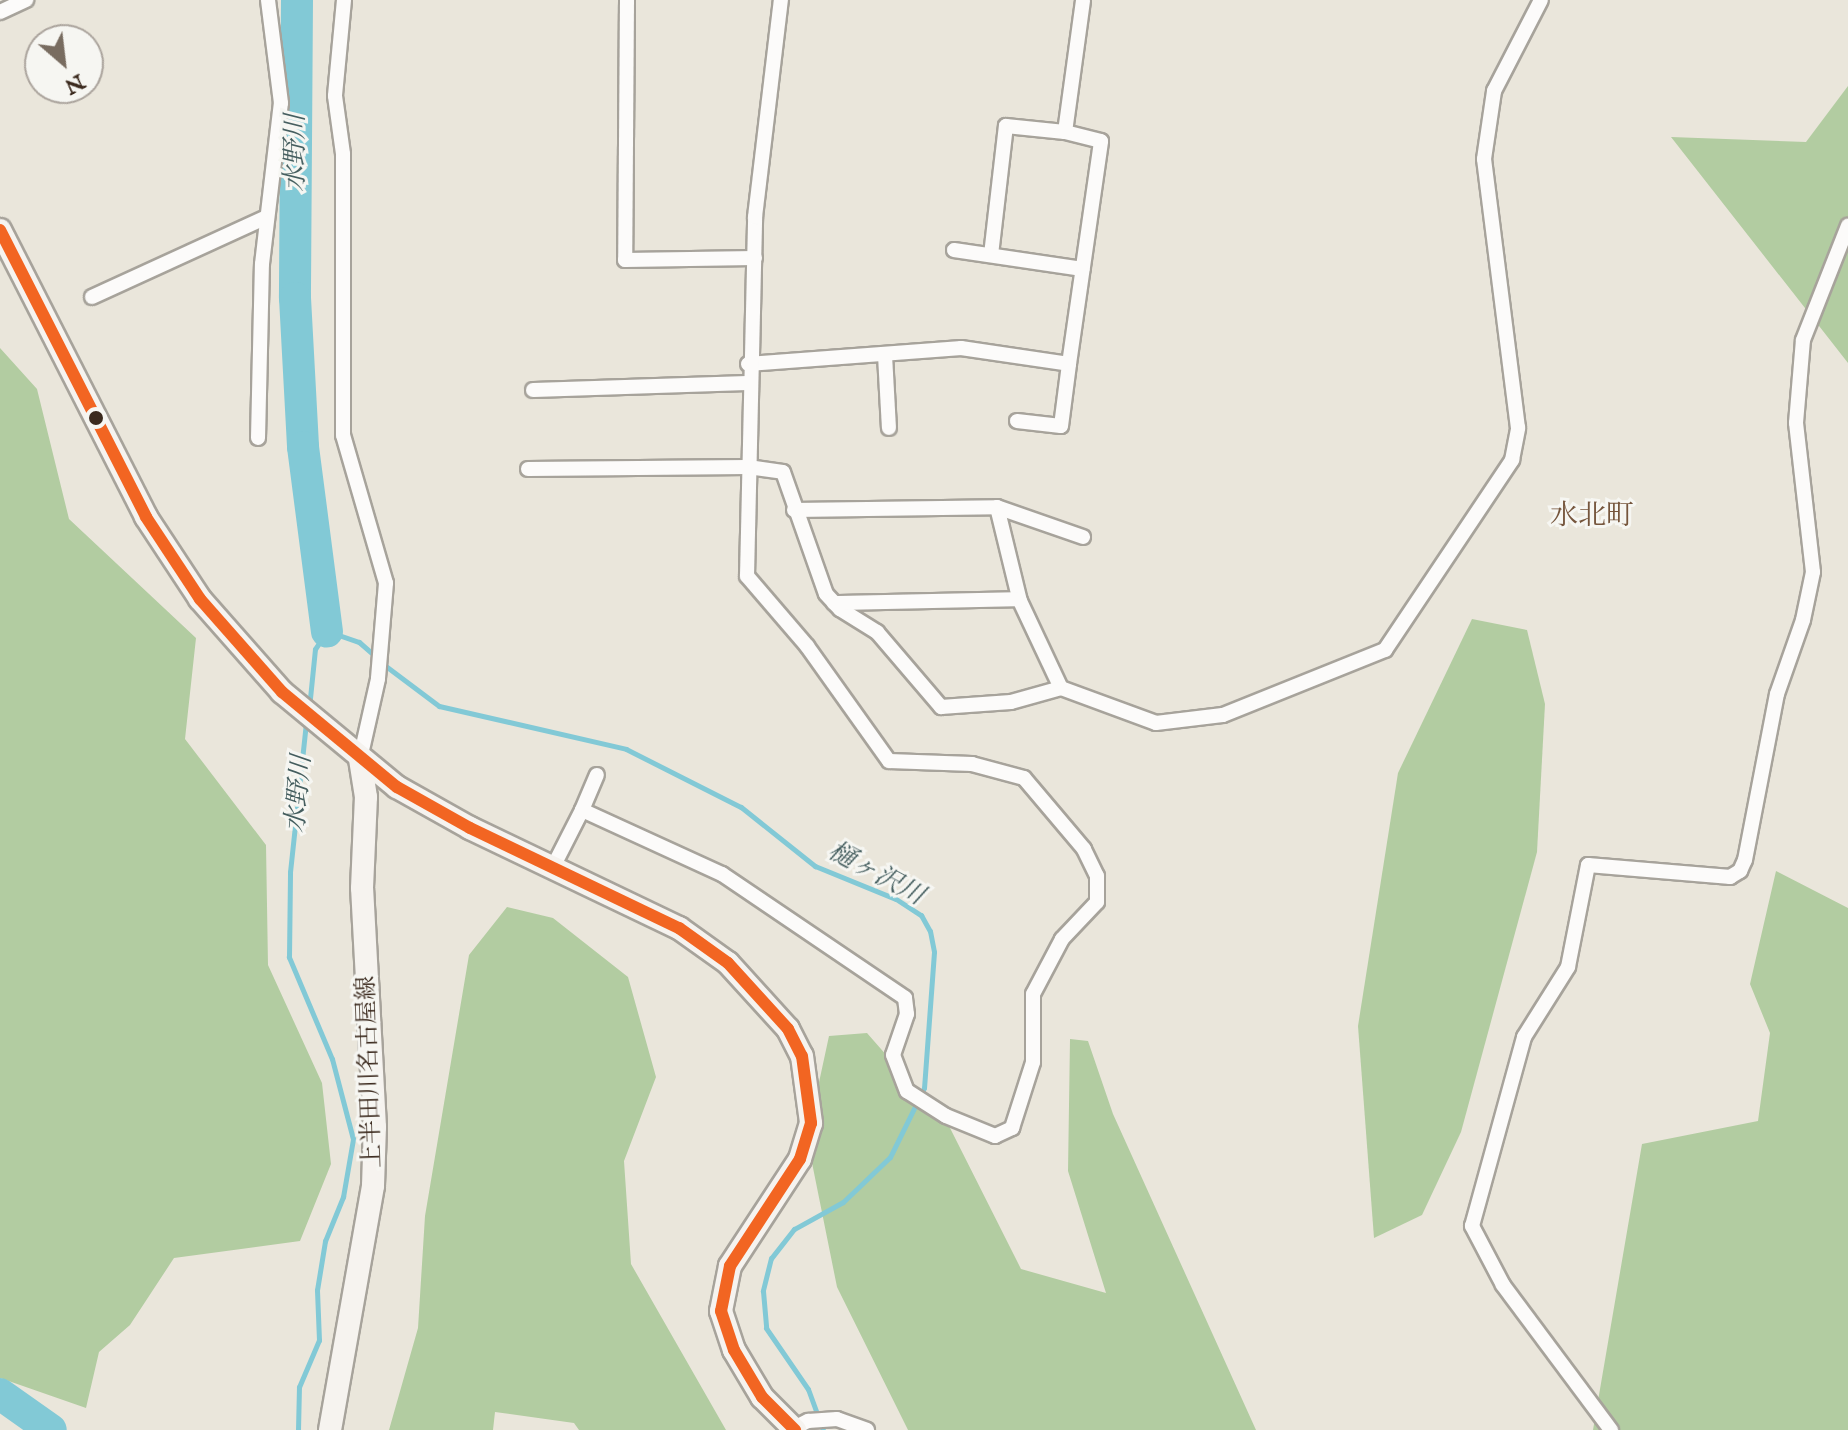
<!DOCTYPE html>
<html>
<head>
<meta charset="utf-8">
<style>
  body { margin:0 }
  #map { position:relative; width:1848px; height:1430px; overflow:hidden; background:#eae6db; font-family:"IM FELL English","Noto Serif JP",serif }
  div>[style] { position:absolute }
  .forest>* { inset:0; background:#b2cca1 }
  .stream>* { height:5px; margin:-2.5px; padding:0 2.5px; transform-origin:2.5px; border-radius:2.5px; background:#82c9d6 }
  .river>* { height:32px; margin:-16px; padding:0 16px; transform-origin:16px; border-radius:16px; background:#82c9d6 }
  .roads { filter:drop-shadow(2px 0 #a7a39b) drop-shadow(-2px 0 #a7a39b) drop-shadow(0 2px #a7a39b) drop-shadow(0 -2px #a7a39b) }
  .minor>* { height:14px; margin:-7px; padding:0 7px; transform-origin:7px; border-radius:7px; background:#fcfbfa }
  .secondary>* { height:22px; margin:-11px; padding:0 11px; transform-origin:11px; border-radius:11px; background:#f6f3ef }
  .bus-1>* { height:12px; margin:-6px; padding:0 6px; transform-origin:6px; border-radius:6px; background:#f26522 }
  .dots>* { width:22px; height:22px; translate:-50% -50%; box-sizing:border-box; border:4px solid #f6f6f2; border-radius:50% }
  span { translate:-50% -50%; white-space:nowrap; text-align:center; line-height:1.15; -webkit-text-stroke:6px #f6f6f2; paint-order:stroke }
  .street-label { font-size:24px; color:#3b2a1e }
  .water-label { font-size:26px; color:#445d5e; font-style:italic }
  .quarter-label { font-size:28px; color:#75553c }
  .north { position:absolute; left:24px; top:24px; width:80px; height:80px; box-sizing:border-box; background:#f6f6f2; border:2px solid #aba49d; border-radius:50%; rotate:152deg; font-size:22px; font-weight:700; line-height:32px; text-align:center; color:#3b2a1e }
  .north::after { content:''; display:block; margin:auto; width:28px; height:36px; background:#786c60; clip-path:polygon(50% 0,100% 100%,50% 72%,0 100%) }
</style>
</head>
<body>
<div id="map">
  <div class="forest">
    <div style="clip-path:polygon(1848px 86px,1848px 363px,1671px 137px,1806px 142px)"></div>
    <div style="clip-path:polygon(0 348px,37px 389px,69px 519px,196px 638px,185px 739px,266px 845px,268px 965px,322px 1083px,331px 1164px,300px 1241px,174px 1258px,130px 1325px,99px 1352px,86px 1408px,0 1378px)"></div>
    <div style="clip-path:polygon(1472px 619px,1527px 630px,1545px 704px,1537px 852px,1461px 1132px,1422px 1215px,1374px 1238px,1358px 1026px,1398px 773px)"></div>
    <div style="clip-path:polygon(1776px 871px,1848px 908px,1848px 1430px,1593px 1430px,1642px 1144px,1758px 1121px,1770px 1033px,1750px 984px)"></div>
    <div style="clip-path:polygon(507px 907px,553px 918px,628px 977px,656px 1077px,624px 1161px,631px 1264px,726px 1430px,579px 1430px,574px 1423px,495px 1412px,493px 1430px,389px 1430px,418px 1328px,425px 1216px,469px 955px)"></div>
    <div style="clip-path:polygon(867px 1033px,950px 1128px,1021px 1269px,1106px 1293px,1068px 1171px,1070px 1039px,1088px 1041px,1113px 1114px,1256px 1430px,908px 1430px,837px 1287px,807px 1138px,829px 1036px)"></div>
  </div>
  <div class="stream">
    <div style="left:383px;top:664px;width:70px;rotate:36.9deg"></div>
    <div style="left:439px;top:706px;width:192px;rotate:12.9deg"></div>
    <div style="left:626px;top:749px;width:129px;rotate:26.8deg"></div>
    <div style="left:741px;top:807px;width:95px;rotate:38.6deg"></div>
    <div style="left:815px;top:866px;width:87px;rotate:22.2deg"></div>
    <div style="left:896px;top:899px;width:30px;rotate:33deg"></div>
    <div style="left:921px;top:915px;width:18px;rotate:61deg"></div>
    <div style="left:930px;top:931px;width:21px;rotate:79deg"></div>
    <div style="left:934px;top:952px;width:136px;rotate:94.2deg"></div>
    <div style="left:924px;top:1088px;width:77px;rotate:116.2deg"></div>
    <div style="left:890px;top:1157px;width:65px;rotate:136.2deg"></div>
    <div style="left:843px;top:1202px;width:56px;rotate:151.1deg"></div>
    <div style="left:794px;top:1229px;width:37px;rotate:128deg"></div>
    <div style="left:771px;top:1258px;width:34px;rotate:104deg"></div>
    <div style="left:763px;top:1291px;width:37px;rotate:85deg"></div>
    <div style="left:766px;top:1328px;width:74px;rotate:55.5deg"></div>
    <div style="left:808px;top:1389px;width:44px;rotate:69.9deg"></div>
    <div style="left:309px;top:708px;width:59px;rotate:-84.2deg"></div>
    <div style="left:315px;top:649px;width:22px;rotate:-56deg"></div>
    <div style="left:327px;top:631px;width:34px;rotate:19deg"></div>
    <div style="left:359px;top:642px;width:23px;rotate:41deg"></div>
    <div style="left:298px;top:1430px;width:43px;rotate:-88.7deg"></div>
    <div style="left:299px;top:1387px;width:51px;rotate:-66.9deg"></div>
    <div style="left:319px;top:1340px;width:50px;rotate:-92.3deg"></div>
    <div style="left:317px;top:1290px;width:50px;rotate:-80.7deg"></div>
    <div style="left:325px;top:1241px;width:48px;rotate:-67.8deg"></div>
    <div style="left:343px;top:1197px;width:59px;rotate:-80.2deg"></div>
    <div style="left:353px;top:1139px;width:83px;rotate:-104.7deg"></div>
    <div style="left:332px;top:1059px;width:111px;rotate:-112.9deg"></div>
    <div style="left:289px;top:957px;width:85px;rotate:-89.3deg"></div>
    <div style="left:290px;top:872px;width:151px;rotate:-83.9deg"></div>
  </div>
  <div class="river">
    <div style="left:297px;top:0;width:298px;rotate:90.4deg"></div>
    <div style="left:295px;top:298px;width:149px;rotate:86.9deg"></div>
    <div style="left:303px;top:447px;width:186px;rotate:82.6deg"></div>
    <div style="left:0;top:1394px;width:62px;rotate:35.2deg"></div>
  </div>
  <div class="roads">
    <div class="minor">
      <div style="left:344px;top:0;width:96px;rotate:95.4deg"></div>
      <div style="left:335px;top:96px;width:59px;rotate:82.1deg"></div>
      <div style="left:343px;top:154px;width:281px;rotate:90deg"></div>
      <div style="left:343px;top:435px;width:154px;rotate:73.8deg"></div>
      <div style="left:386px;top:583px;width:96px;rotate:94.8deg"></div>
      <div style="left:378px;top:679px;width:82px;rotate:102.7deg"></div>
      <div style="left:627px;top:0;width:260px;rotate:90.4deg"></div>
      <div style="left:625px;top:260px;width:130px;rotate:-0.9deg"></div>
      <div style="left:0;top:12px;width:29px;rotate:-25deg"></div>
      <div style="left:954px;top:250px;width:130px;rotate:8.4deg"></div>
      <div style="left:991px;top:255px;width:130px;rotate:-83.4deg"></div>
      <div style="left:1006px;top:126px;width:59px;rotate:5.8deg"></div>
      <div style="left:92px;top:297px;width:192px;rotate:-24.6deg"></div>
      <div style="left:885px;top:355px;width:73px;rotate:86.9deg"></div>
      <div style="left:748px;top:364px;width:214px;rotate:-4.3deg"></div>
      <div style="left:961px;top:348px;width:109px;rotate:8.4deg"></div>
      <div style="left:1069px;top:364px;width:225px;rotate:-81.8deg"></div>
      <div style="left:1101px;top:141px;width:37px;rotate:-166deg"></div>
      <div style="left:1065px;top:132px;width:133px;rotate:-82.2deg"></div>
      <div style="left:533px;top:390px;width:215px;rotate:-1.9deg"></div>
      <div style="left:1017px;top:421px;width:44px;rotate:6.5deg"></div>
      <div style="left:1061px;top:426px;width:63px;rotate:-82.6deg"></div>
      <div style="left:258px;top:438px;width:174px;rotate:-88.7deg"></div>
      <div style="left:262px;top:264px;width:162px;rotate:-83.3deg"></div>
      <div style="left:281px;top:103px;width:104px;rotate:-97.2deg"></div>
      <div style="left:528px;top:469px;width:220px;rotate:-0.5deg"></div>
      <div style="left:748px;top:467px;width:35px;rotate:8deg"></div>
      <div style="left:783px;top:472px;width:129px;rotate:70.6deg"></div>
      <div style="left:826px;top:594px;width:21px;rotate:47deg"></div>
      <div style="left:840px;top:609px;width:44px;rotate:31.9deg"></div>
      <div style="left:877px;top:632px;width:99px;rotate:49.5deg"></div>
      <div style="left:941px;top:707px;width:70px;rotate:-4.1deg"></div>
      <div style="left:1011px;top:702px;width:52px;rotate:-15.6deg"></div>
      <div style="left:794px;top:510px;width:203px;rotate:-0.8deg"></div>
      <div style="left:1083px;top:537px;width:91px;rotate:-160.8deg"></div>
      <div style="left:997px;top:507px;width:97px;rotate:76.3deg"></div>
      <div style="left:1020px;top:601px;width:96px;rotate:64.8deg"></div>
      <div style="left:1061px;top:688px;width:101px;rotate:20.2deg"></div>
      <div style="left:1156px;top:723px;width:67px;rotate:-6.8deg"></div>
      <div style="left:1223px;top:715px;width:175px;rotate:-21.9deg"></div>
      <div style="left:1385px;top:650px;width:229px;rotate:-56.2deg"></div>
      <div style="left:1512px;top:460px;width:33px;rotate:-79deg"></div>
      <div style="left:1518px;top:428px;width:271px;rotate:-97.2deg"></div>
      <div style="left:1484px;top:159px;width:69px;rotate:-81.6deg"></div>
      <div style="left:1494px;top:91px;width:102px;rotate:-62.7deg"></div>
      <div style="left:834px;top:603px;width:185px;rotate:-1.2deg"></div>
      <div style="left:582px;top:810px;width:38px;rotate:-67deg"></div>
      <div style="left:552px;top:869px;width:66px;rotate:-63deg"></div>
      <div style="left:582px;top:810px;width:154px;rotate:24.6deg"></div>
      <div style="left:722px;top:874px;width:221px;rotate:34.1deg"></div>
      <div style="left:905px;top:998px;width:16px;rotate:83deg"></div>
      <div style="left:907px;top:1014px;width:43px;rotate:108.9deg"></div>
      <div style="left:893px;top:1055px;width:39px;rotate:69deg"></div>
      <div style="left:907px;top:1091px;width:46px;rotate:32.7deg"></div>
      <div style="left:946px;top:1116px;width:53px;rotate:22.2deg"></div>
      <div style="left:995px;top:1136px;width:19px;rotate:-25deg"></div>
      <div style="left:1012px;top:1128px;width:69px;rotate:-72.3deg"></div>
      <div style="left:1033px;top:1062px;width:68px;rotate:-90deg"></div>
      <div style="left:1033px;top:994px;width:62px;rotate:-62.2deg"></div>
      <div style="left:1062px;top:939px;width:51px;rotate:-46.6deg"></div>
      <div style="left:1097px;top:902px;width:26px;rotate:-90deg"></div>
      <div style="left:1097px;top:876px;width:30px;rotate:-116deg"></div>
      <div style="left:1084px;top:849px;width:93px;rotate:-130.2deg"></div>
      <div style="left:1024px;top:778px;width:54px;rotate:-164.9deg"></div>
      <div style="left:972px;top:764px;width:83px;rotate:-177.9deg"></div>
      <div style="left:889px;top:761px;width:141px;rotate:-125.5deg"></div>
      <div style="left:807px;top:646px;width:92px;rotate:-130.6deg"></div>
      <div style="left:747px;top:576px;width:359px;rotate:-88.7deg"></div>
      <div style="left:755px;top:217px;width:219px;rotate:-83.2deg"></div>
      <div style="left:794px;top:1428px;width:16px;rotate:-27deg"></div>
      <div style="left:808px;top:1421px;width:29px;rotate:-4deg"></div>
      <div style="left:837px;top:1419px;width:32px;rotate:20deg"></div>
      <div style="left:1611px;top:1430px;width:181px;rotate:-126.7deg"></div>
      <div style="left:1503px;top:1285px;width:67px;rotate:-117.7deg"></div>
      <div style="left:1472px;top:1226px;width:196px;rotate:-74.6deg"></div>
      <div style="left:1524px;top:1037px;width:83px;rotate:-57.8deg"></div>
      <div style="left:1568px;top:967px;width:104px;rotate:-78.9deg"></div>
      <div style="left:1588px;top:865px;width:143px;rotate:4.8deg"></div>
      <div style="left:1730px;top:877px;width:12px;rotate:-31deg"></div>
      <div style="left:1740px;top:871px;width:12px;rotate:-66deg"></div>
      <div style="left:1745px;top:860px;width:169px;rotate:-79.1deg"></div>
      <div style="left:1777px;top:694px;width:78px;rotate:-70.6deg"></div>
      <div style="left:1803px;top:620px;width:49px;rotate:-78.2deg"></div>
      <div style="left:1813px;top:572px;width:150px;rotate:-96.5deg"></div>
      <div style="left:1796px;top:423px;width:83px;rotate:-85.2deg"></div>
      <div style="left:1803px;top:340px;width:123px;rotate:-68.5deg"></div>
    </div>
    <div class="secondary">
      <div style="left:0;top:230px;width:322px;rotate:63deg"></div>
      <div style="left:146px;top:517px;width:98px;rotate:56.6deg"></div>
      <div style="left:200px;top:599px;width:124px;rotate:48.6deg"></div>
      <div style="left:282px;top:692px;width:149px;rotate:39.6deg"></div>
      <div style="left:397px;top:787px;width:84px;rotate:29.3deg"></div>
      <div style="left:470px;top:828px;width:232px;rotate:25.6deg"></div>
      <div style="left:679px;top:928px;width:60px;rotate:35.5deg"></div>
      <div style="left:728px;top:963px;width:89px;rotate:47.7deg"></div>
      <div style="left:788px;top:1029px;width:30px;rotate:63deg"></div>
      <div style="left:802px;top:1056px;width:68px;rotate:82.3deg"></div>
      <div style="left:811px;top:1123px;width:38px;rotate:107deg"></div>
      <div style="left:800px;top:1159px;width:128px;rotate:123.2deg"></div>
      <div style="left:730px;top:1266px;width:46px;rotate:101.3deg"></div>
      <div style="left:721px;top:1311px;width:41px;rotate:71.6deg"></div>
      <div style="left:734px;top:1350px;width:55px;rotate:59.2deg"></div>
      <div style="left:762px;top:1397px;width:47px;rotate:45deg"></div>
      <div style="left:330px;top:1430px;width:248px;rotate:-80deg"></div>
      <div style="left:373px;top:1186px;width:59px;rotate:-88.1deg"></div>
      <div style="left:375px;top:1127px;width:239px;rotate:-93.1deg"></div>
      <div style="left:362px;top:888px;width:91px;rotate:-87.5deg"></div>
      <div style="left:366px;top:797px;width:38px;rotate:-99deg"></div>
    </div>
  </div>
  <div class="bus-1">
    <div style="left:0;top:230px;width:322px;rotate:63deg"></div>
    <div style="left:146px;top:517px;width:98px;rotate:56.6deg"></div>
    <div style="left:200px;top:599px;width:124px;rotate:48.6deg"></div>
    <div style="left:282px;top:692px;width:149px;rotate:39.6deg"></div>
    <div style="left:397px;top:787px;width:84px;rotate:29.3deg"></div>
    <div style="left:470px;top:828px;width:232px;rotate:25.6deg"></div>
    <div style="left:679px;top:928px;width:60px;rotate:35.5deg"></div>
    <div style="left:728px;top:963px;width:89px;rotate:47.7deg"></div>
    <div style="left:788px;top:1029px;width:30px;rotate:63deg"></div>
    <div style="left:802px;top:1056px;width:68px;rotate:82.3deg"></div>
    <div style="left:811px;top:1123px;width:38px;rotate:107deg"></div>
    <div style="left:800px;top:1159px;width:128px;rotate:123.2deg"></div>
    <div style="left:730px;top:1266px;width:46px;rotate:101.3deg"></div>
    <div style="left:721px;top:1311px;width:41px;rotate:71.6deg"></div>
    <div style="left:734px;top:1350px;width:55px;rotate:59.2deg"></div>
    <div style="left:762px;top:1397px;width:47px;rotate:45deg"></div>
  </div>
  <div class="dots">
    <div style="left:96px;top:418px;background:#3b2a1e"></div>
  </div>
  <div class="street-label">
    <span style="left:370px;top:1072px;rotate:-92deg">上半田川名古屋線</span>
  </div>
  <div class="water-label">
    <span style="left:296px;top:153px;rotate:-90deg">水野川</span>
    <span style="left:299px;top:794px;rotate:-85deg">水野川</span>
    <span style="left:876px;top:874px;rotate:28deg">樋ヶ沢川</span>
  </div>
  <div class="quarter-label">
    <span style="left:1592px;top:517px">水北町</span>
  </div>
  <div class="north">N</div>
</div>
</body>
</html>
